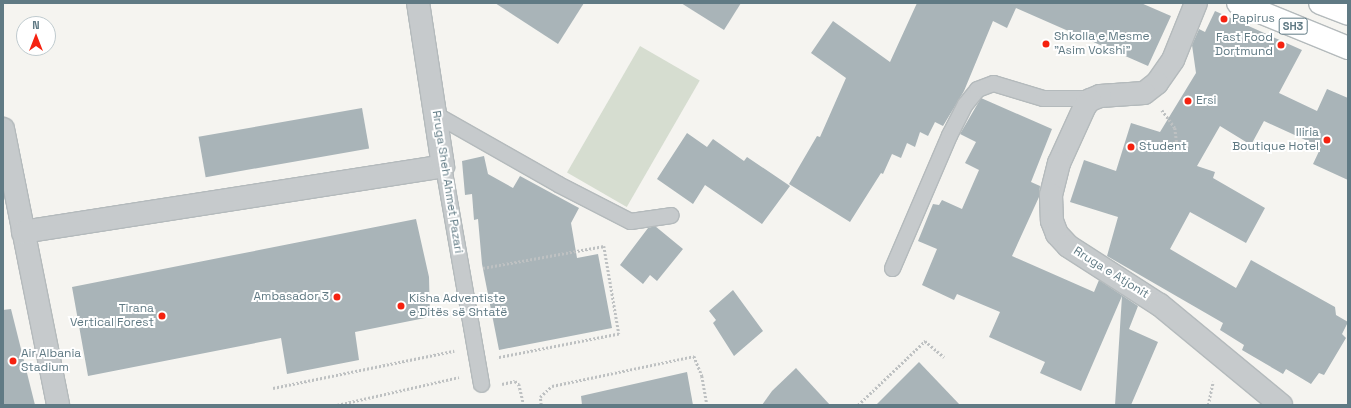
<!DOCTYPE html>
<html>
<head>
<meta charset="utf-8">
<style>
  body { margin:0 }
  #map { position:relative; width:1351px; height:408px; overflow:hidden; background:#f5f4f0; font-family:"Space Grotesk",sans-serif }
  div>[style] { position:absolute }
  .green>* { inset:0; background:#d6ddd0; transform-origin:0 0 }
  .building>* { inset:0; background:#a9b4b8; transform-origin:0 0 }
  .path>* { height:2.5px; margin-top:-1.25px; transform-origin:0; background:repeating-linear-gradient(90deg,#bec1c2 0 2px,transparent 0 4px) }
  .roads { filter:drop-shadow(1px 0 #b4babc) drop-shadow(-1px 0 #b4babc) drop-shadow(0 1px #b4babc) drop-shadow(0 -1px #b4babc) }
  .lane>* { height:15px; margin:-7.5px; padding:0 7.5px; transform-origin:7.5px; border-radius:7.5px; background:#c6cacc }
  .street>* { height:22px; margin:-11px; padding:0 11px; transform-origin:11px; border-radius:11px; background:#c6cacc }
  .primary>* { height:22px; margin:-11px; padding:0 11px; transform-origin:11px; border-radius:11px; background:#fff }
  .dots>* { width:11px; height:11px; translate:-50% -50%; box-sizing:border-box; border:2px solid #fff; border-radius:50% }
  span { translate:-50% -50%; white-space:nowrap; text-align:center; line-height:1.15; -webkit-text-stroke:4px #fff; paint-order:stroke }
  .shield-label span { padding:1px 3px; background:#fff; border:1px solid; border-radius:3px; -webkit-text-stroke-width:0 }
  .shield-label { font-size:11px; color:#607a84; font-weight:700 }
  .poi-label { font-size:12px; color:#607a84 }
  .left { translate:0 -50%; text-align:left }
  .right { translate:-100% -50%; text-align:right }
  .street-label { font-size:12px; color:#607a84 }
  .frame { position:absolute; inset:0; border:4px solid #607a84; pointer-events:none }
  .north { position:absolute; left:16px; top:16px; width:40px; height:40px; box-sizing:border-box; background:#fff; border:1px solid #bfcace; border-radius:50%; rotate:0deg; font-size:11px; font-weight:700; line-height:16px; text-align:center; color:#607a84 }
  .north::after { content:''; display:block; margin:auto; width:14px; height:18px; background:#f52210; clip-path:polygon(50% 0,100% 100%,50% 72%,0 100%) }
</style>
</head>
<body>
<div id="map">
  <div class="green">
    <div style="left:640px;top:46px;width:69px;height:146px;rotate:30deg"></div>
  </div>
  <div class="building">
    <div style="clip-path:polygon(495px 3px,584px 3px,558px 44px)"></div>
    <div style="clip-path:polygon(681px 3px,741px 3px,724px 30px)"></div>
    <div style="clip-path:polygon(917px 3px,1141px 3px,1171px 16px,1148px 66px,1016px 8px,1007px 28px,993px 21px,964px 91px,943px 126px,935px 122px,928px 136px,920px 132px,915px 147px,907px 143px,901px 158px,892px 154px,883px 174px,881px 173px,850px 222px,789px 184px,817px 136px,820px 137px,846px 78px,811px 53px,833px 21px,890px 62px)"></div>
    <div style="clip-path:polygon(1215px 11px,1302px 50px,1279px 93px,1317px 111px,1327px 89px,1348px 98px,1348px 180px,1313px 164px,1321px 147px,1264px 121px,1251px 145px,1220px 126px,1197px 166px,1215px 172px,1213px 178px,1265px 208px,1246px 243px,1190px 212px,1170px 249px,1236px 288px,1251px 260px,1335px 307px,1336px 315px,1348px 322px,1342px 334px,1346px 338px,1324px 375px,1319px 373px,1311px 384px,1286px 369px,1283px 374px,1242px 350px,1244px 345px,1220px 330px,1223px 323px,1107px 256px,1118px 217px,1070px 202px,1084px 160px,1116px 171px,1131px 123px,1160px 132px,1196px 73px,1192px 45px,1199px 29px,1205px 32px)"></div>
    <div style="clip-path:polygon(981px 98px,1052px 129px,1031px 182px,1040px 186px,1039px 197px,1012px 256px,1094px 292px,1099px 280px,1138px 306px,1129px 329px,1158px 342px,1131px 405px,1115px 405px,1122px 296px,1081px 391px,1040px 373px,1045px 362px,989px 337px,1000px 312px,957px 294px,954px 300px,922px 285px,937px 249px,918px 241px,933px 204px,939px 205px,942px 200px,962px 209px,979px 170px,965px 163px,976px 142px,960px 134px)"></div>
    <div style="left:362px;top:108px;width:41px;height:166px;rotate:80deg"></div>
    <div style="clip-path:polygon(687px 133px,707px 147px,713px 139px,744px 161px,747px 157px,790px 186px,762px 224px,705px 185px,693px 204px,657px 179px)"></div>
    <div style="clip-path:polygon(484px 156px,488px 174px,513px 188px,520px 176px,579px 208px,571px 223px,577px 258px,598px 254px,612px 328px,499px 350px,482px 264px,478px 219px,474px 220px,472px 194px,465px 195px,462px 161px)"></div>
    <div style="clip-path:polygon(416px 219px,429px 277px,430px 317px,355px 332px,359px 360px,287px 374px,281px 338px,88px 376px,72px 287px)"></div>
    <div style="clip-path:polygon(655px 226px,683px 249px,657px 281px,650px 275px,643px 284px,620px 265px,648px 228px)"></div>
    <div style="clip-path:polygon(733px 290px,763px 331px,734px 356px,713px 323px,716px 320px,709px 311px)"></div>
    <div style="clip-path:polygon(11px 309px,35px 405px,3px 405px,3px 310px)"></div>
    <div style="clip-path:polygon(919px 362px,960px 405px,876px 405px)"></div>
    <div style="clip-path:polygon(796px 368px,830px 405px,762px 405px,772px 391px)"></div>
    <div style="clip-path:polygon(687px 372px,693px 405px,582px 405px,581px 396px)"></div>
  </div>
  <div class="path">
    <div style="left:1162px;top:110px;width:22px;rotate:54deg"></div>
    <div style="left:1175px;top:128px;width:17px;rotate:83deg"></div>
    <div style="left:483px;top:268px;width:123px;rotate:-10.3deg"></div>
    <div style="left:604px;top:246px;width:89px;rotate:80.3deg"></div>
    <div style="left:619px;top:334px;width:124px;rotate:168.9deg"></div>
    <div style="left:502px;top:384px;width:13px;rotate:-13deg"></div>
    <div style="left:515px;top:381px;width:5px;rotate:37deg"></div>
    <div style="left:519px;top:384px;width:22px;rotate:77deg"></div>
    <div style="left:273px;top:388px;width:185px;rotate:-11.6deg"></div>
    <div style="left:337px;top:405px;width:125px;rotate:-12.9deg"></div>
    <div style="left:541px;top:405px;width:8px;rotate:-97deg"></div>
    <div style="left:540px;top:397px;width:16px;rotate:-43deg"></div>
    <div style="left:552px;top:386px;width:145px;rotate:-11.9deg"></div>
    <div style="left:694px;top:356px;width:22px;rotate:68deg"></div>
    <div style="left:702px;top:376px;width:29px;rotate:80deg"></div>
    <div style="left:858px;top:405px;width:93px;rotate:-43.7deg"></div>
    <div style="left:925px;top:341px;width:25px;rotate:40deg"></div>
    <div style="left:1208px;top:405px;width:24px;rotate:-78deg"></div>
  </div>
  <div class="roads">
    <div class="lane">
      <div style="left:435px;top:114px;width:142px;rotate:29.6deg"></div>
      <div style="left:558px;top:184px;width:81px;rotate:27.2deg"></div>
      <div style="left:630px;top:221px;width:41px;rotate:-8.3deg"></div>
      <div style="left:443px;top:166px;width:221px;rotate:80.1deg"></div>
      <div style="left:892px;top:268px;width:145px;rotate:-66.8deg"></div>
      <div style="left:949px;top:135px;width:35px;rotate:-63deg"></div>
      <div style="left:965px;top:104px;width:19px;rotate:-51deg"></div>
      <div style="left:977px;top:89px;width:17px;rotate:-21deg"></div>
      <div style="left:993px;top:83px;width:52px;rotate:16.7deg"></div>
      <div style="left:1043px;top:98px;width:50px"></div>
    </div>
    <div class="street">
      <div style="left:1196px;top:3px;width:61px;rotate:112deg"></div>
      <div style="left:1173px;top:60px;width:28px;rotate:125deg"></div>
      <div style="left:1157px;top:83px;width:16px;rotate:142deg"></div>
      <div style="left:1144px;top:93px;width:44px;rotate:176.1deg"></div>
      <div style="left:1100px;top:96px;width:11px;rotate:158deg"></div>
      <div style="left:1090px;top:100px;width:8px;rotate:130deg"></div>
      <div style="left:1085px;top:106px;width:63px;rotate:114.5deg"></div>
      <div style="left:1059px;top:163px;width:33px;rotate:104deg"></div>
      <div style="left:1051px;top:195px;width:26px;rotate:88deg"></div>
      <div style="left:1052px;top:221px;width:14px;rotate:69deg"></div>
      <div style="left:1057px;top:234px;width:16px;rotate:47deg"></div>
      <div style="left:1068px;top:246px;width:109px;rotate:32.7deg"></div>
      <div style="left:1160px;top:305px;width:157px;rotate:39.6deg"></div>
      <div style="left:3px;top:129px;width:281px;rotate:78.7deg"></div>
      <div style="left:23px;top:232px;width:425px;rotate:-8.9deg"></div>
      <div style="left:443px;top:166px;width:165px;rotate:-98.7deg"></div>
    </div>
    <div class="primary">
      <div style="left:1238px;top:3px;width:119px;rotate:22.2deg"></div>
      <div style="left:1320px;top:3px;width:30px;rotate:21deg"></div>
    </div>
  </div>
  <div class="dots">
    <div style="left:1224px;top:19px;background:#f52210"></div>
    <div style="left:1046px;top:44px;background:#f52210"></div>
    <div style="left:1281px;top:45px;background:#f52210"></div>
    <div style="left:1188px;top:101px;background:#f52210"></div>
    <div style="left:1327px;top:140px;background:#f52210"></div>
    <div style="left:1131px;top:147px;background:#f52210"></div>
    <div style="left:337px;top:297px;background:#f52210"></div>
    <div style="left:401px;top:306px;background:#f52210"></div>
    <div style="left:162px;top:316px;background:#f52210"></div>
    <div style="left:13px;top:361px;background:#f52210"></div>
  </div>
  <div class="shield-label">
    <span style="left:1293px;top:26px">SH3</span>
  </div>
  <div class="poi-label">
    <span class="left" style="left:1232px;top:19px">Papirus</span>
    <span class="left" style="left:1054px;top:44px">Shkolla e Mesme<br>"Asim Vokshi"</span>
    <span class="right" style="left:1273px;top:45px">Fast Food<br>Dortmund</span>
    <span class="left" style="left:1196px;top:101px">Ersi</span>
    <span class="right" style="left:1319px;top:140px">Iliria<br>Boutique Hotel</span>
    <span class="left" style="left:1139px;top:147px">Student</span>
    <span class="right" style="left:329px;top:297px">Ambasador 3</span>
    <span class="left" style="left:409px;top:306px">Kisha Adventiste<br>e Ditës së Shtatë</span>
    <span class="right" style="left:154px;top:316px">Tirana<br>Vertical Forest</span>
    <span class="left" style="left:21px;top:361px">Air Albania<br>Stadium</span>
  </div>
  <div class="street-label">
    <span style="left:447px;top:182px;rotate:81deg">Rruga Sheh Ahmet Pazari</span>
    <span style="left:1111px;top:273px;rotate:32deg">Rruga e Atjonit</span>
  </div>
  <div class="frame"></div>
  <div class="north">N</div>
</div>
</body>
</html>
